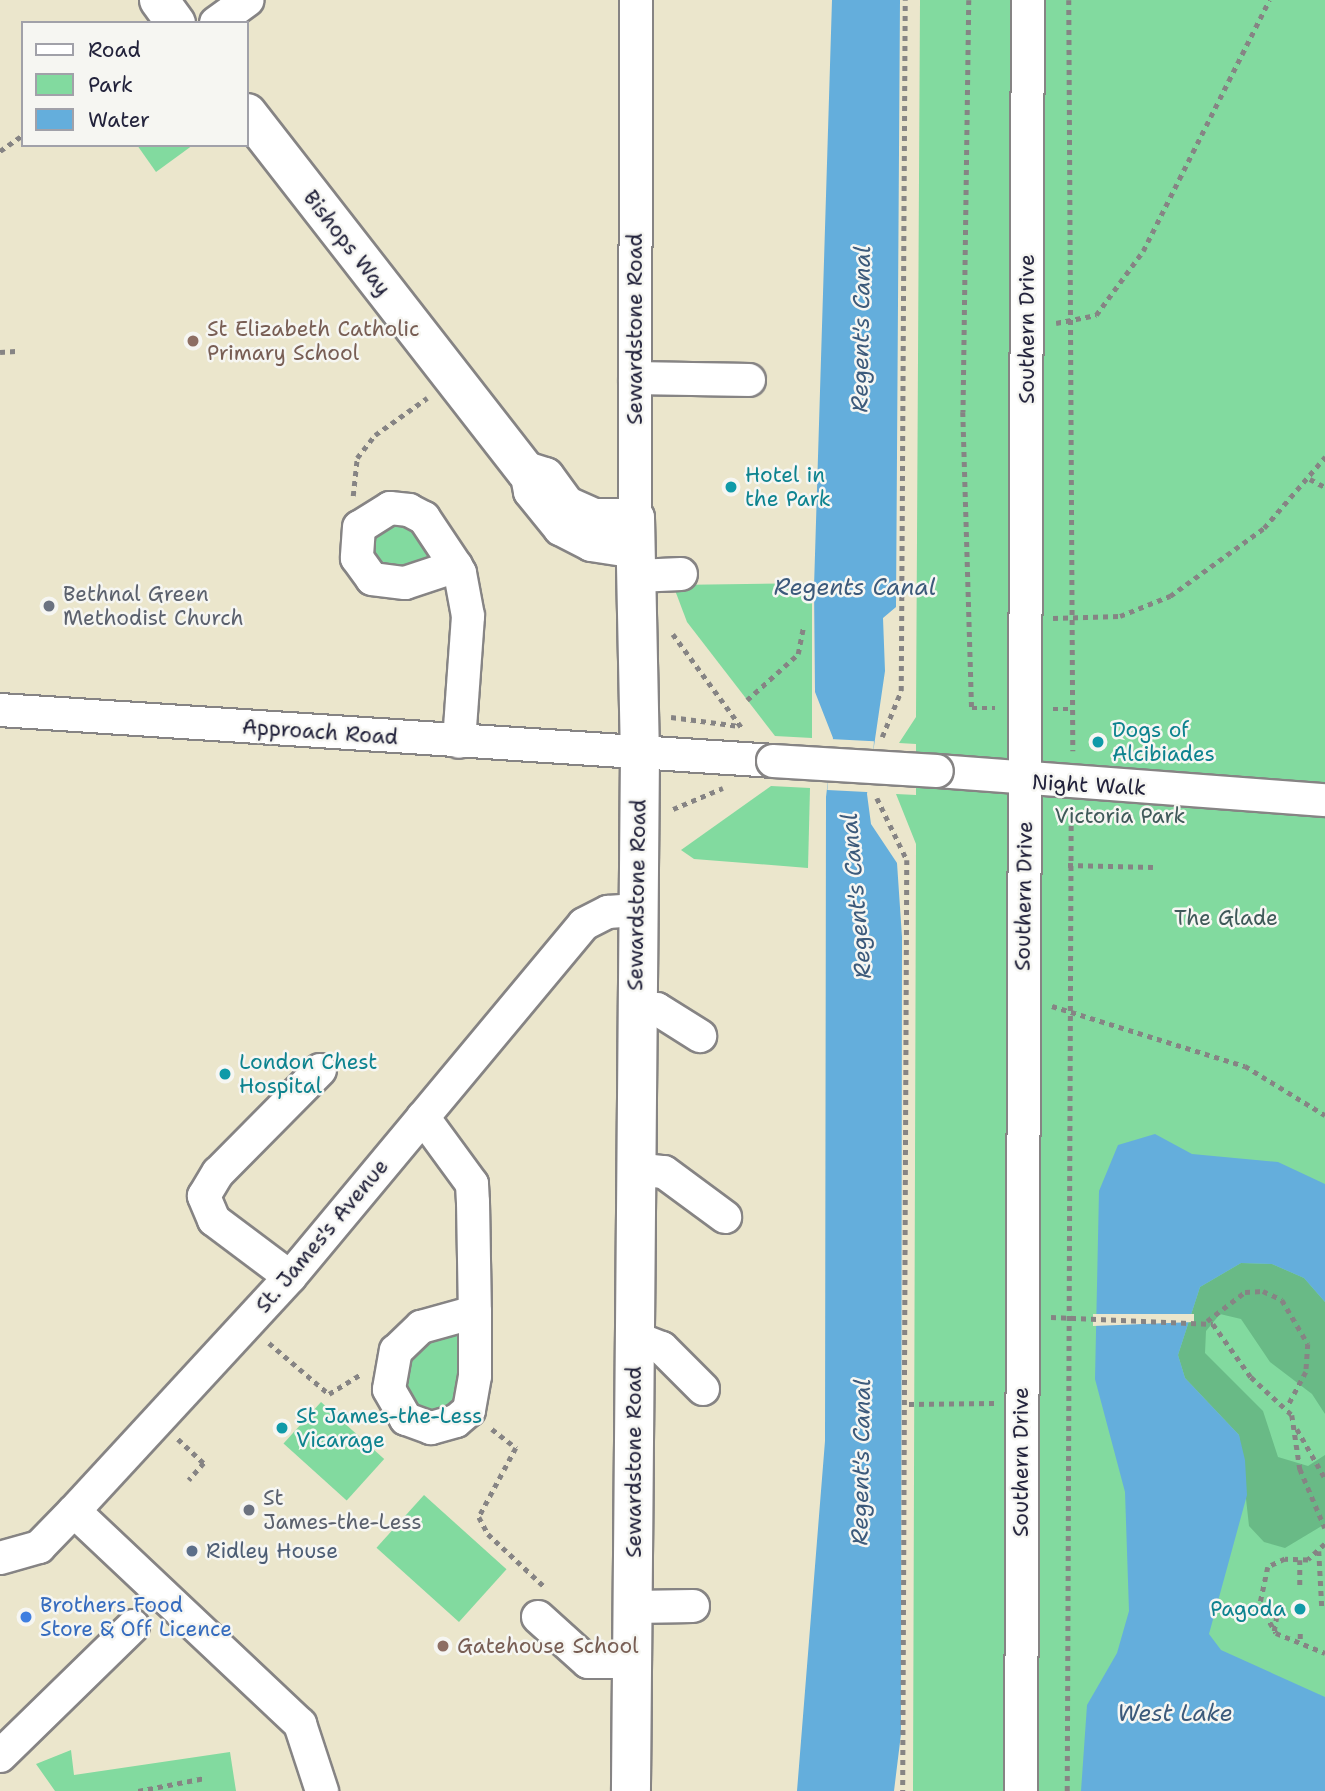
<!DOCTYPE html>
<html>
<head>
<meta charset="utf-8">
<style>
  body { margin:0 }
  #map { position:relative; width:1325px; height:1791px; overflow:hidden; background:#ebe6cc; font-family:"Shantell Sans",sans-serif }
  div>[style] { position:absolute }
  .green>* { inset:0; background:#82da9f; transform-origin:0 0 }
  .forest>* { inset:0; background:#69ba86 }
  .water>* { inset:0; background:#64aedc }
  .pier>* { inset:0; background:#ebe6cc; transform-origin:0 0 }
  .path>* { height:4.5px; margin-top:-2.25px; transform-origin:0; background:repeating-linear-gradient(90deg,#868484 0 5px,transparent 0 10px) }
  .roads { filter:drop-shadow(2px 0 #868484) drop-shadow(-2px 0 #868484) drop-shadow(0 2px #868484) drop-shadow(0 -2px #868484) }
  .minor>* { height:32px; margin:-16px; padding:0 16px; transform-origin:16px; border-radius:16px; background:#fff }
  .major>* { height:38px; margin:-19px; padding:0 19px; transform-origin:19px; border-radius:19px; background:#fff }
  .bridges { filter:drop-shadow(2px 0 #868484) drop-shadow(-2px 0 #868484) drop-shadow(0 2px #868484) drop-shadow(0 -2px #868484) }
  .minor-bridge>* { height:32px; margin:-16px; padding:0 16px; transform-origin:16px; border-radius:16px; background:#fff }
  .dots>* { width:19px; height:19px; translate:-50% -50%; box-sizing:border-box; border:4px solid #f6f6f2; border-radius:50% }
  span { translate:-50% -50%; white-space:nowrap; text-align:center; line-height:1.15; -webkit-text-stroke:5px #f6f6f2; paint-order:stroke }
  .street-label { font-size:21px; color:#22223b }
  .education-label { font-size:21px; color:#785e54 }
  .left { translate:0 -50%; text-align:left }
  .culture-label { font-size:21px; color:#0d838f }
  .right { translate:-100% -50%; text-align:right }
  .worship-label { font-size:21px; color:#5b616d }
  .park-label { font-size:21px; color:#3f5959 }
  .service-label { font-size:21px; color:#4e5e75 }
  .shop-label { font-size:21px; color:#366cbe }
  .water-label { font-size:23px; color:#3c5a7b; font-style:italic }
  .legend { position:absolute; left:21px; top:21px; width:228px; height:126px; box-sizing:border-box; background:#f6f6f2; border:2px solid #a1a1a9; margin:0; padding:9px 12px; list-style:none; font-size:21px; color:#22223b }
  .legend li { display:flex; align-items:center; gap:14px; height:35px }
  .legend b { width:35px; border:2px solid #a1a1a9 }
</style>
</head>
<body>
<div id="map">
  <div class="green">
    <div style="clip-path:polygon(920px 0,1325px 0,1325px 1791px,913px 1791px,916px 844px,896px 794px,916px 795px,916px 744px,899px 743px,916px 717px)"></div>
    <div style="clip-path:polygon(137px 145px,193px 145px,156px 172px)"></div>
    <div style="clip-path:polygon(383px 522px,410px 522px,433px 555px,393px 573px,373px 559px,371px 536px)"></div>
    <div style="clip-path:polygon(812px 583px,812px 738px,775px 736px,687px 622px,673px 585px)"></div>
    <div style="clip-path:polygon(771px 786px,810px 788px,808px 868px,694px 859px,681px 850px)"></div>
    <div style="clip-path:polygon(449px 1331px,464px 1332px,457px 1407px,422px 1415px,405px 1392px,406px 1372px,421px 1343px)"></div>
    <div style="left:321px;top:1402px;width:85px;height:56px;rotate:42deg"></div>
    <div style="left:424px;top:1495px;width:111px;height:71px;rotate:42deg"></div>
    <div style="clip-path:polygon(71px 1750px,74px 1775px,230px 1752px,236px 1791px,55px 1791px,36px 1764px)"></div>
  </div>
  <div class="forest">
    <div style="clip-path:polygon(1241px 1263px,1272px 1264px,1304px 1278px,1325px 1302px,1325px 1414px,1312px 1394px,1270px 1362px,1241px 1319px,1220px 1314px,1206px 1331px,1205px 1353px,1263px 1411px,1278px 1457px,1308px 1466px,1325px 1455px,1325px 1524px,1285px 1548px,1264px 1542px,1249px 1526px,1239px 1435px,1185px 1378px,1178px 1355px,1200px 1287px)"></div>
  </div>
  <div class="water">
    <div style="clip-path:polygon(832px 0,900px 0,896px 607px,883px 618px,885px 671px,867px 794px,871px 824px,897px 863px,902px 937px,901px 1734px,894px 1791px,797px 1791px,825px 1441px,826px 797px,833px 738px,815px 692px,814px 587px)"></div>
    <div style="clip-path:polygon(1155px 1134px,1192px 1154px,1278px 1162px,1325px 1184px,1325px 1302px,1304px 1278px,1272px 1264px,1241px 1263px,1200px 1287px,1178px 1355px,1185px 1378px,1239px 1435px,1245px 1460px,1247px 1495px,1209px 1634px,1221px 1650px,1325px 1697px,1325px 1791px,1081px 1791px,1087px 1705px,1117px 1653px,1129px 1611px,1125px 1492px,1095px 1379px,1099px 1191px,1118px 1145px)"></div>
  </div>
  <div class="pier">
    <div style="left:830px;top:739px;width:44px;height:51px;rotate:3deg"></div>
    <div style="clip-path:polygon(1093px 1314px,1194px 1314px,1194px 1322px,1093px 1326px)"></div>
  </div>
  <div class="path">
    <div style="left:969px;top:0;width:412px;rotate:90.8deg"></div>
    <div style="left:963px;top:412px;width:296px;rotate:88.3deg"></div>
    <div style="left:972px;top:708px;width:23px"></div>
    <div style="left:1069px;top:0;width:751px;rotate:89.69deg"></div>
    <div style="left:0;top:151px;width:28px;rotate:-35deg"></div>
    <div style="left:1056px;top:323px;width:41px;rotate:-11.3deg"></div>
    <div style="left:1096px;top:315px;width:79px;rotate:-53.7deg"></div>
    <div style="left:1143px;top:251px;width:281px;rotate:-63.3deg"></div>
    <div style="left:0;top:352px;width:16px;rotate:-4deg"></div>
    <div style="left:1310px;top:479px;width:17px;rotate:28deg"></div>
    <div style="left:353px;top:496px;width:38px;rotate:-84deg"></div>
    <div style="left:357px;top:458px;width:29px;rotate:-52deg"></div>
    <div style="left:375px;top:435px;width:64px;rotate:-35.4deg"></div>
    <div style="left:1053px;top:618px;width:67px;rotate:-1.7deg"></div>
    <div style="left:1120px;top:616px;width:54px;rotate:-21.8deg"></div>
    <div style="left:1170px;top:596px;width:116px;rotate:-35.9deg"></div>
    <div style="left:1264px;top:528px;width:94px;rotate:-49.3deg"></div>
    <div style="left:673px;top:634px;width:117px;rotate:53.7deg"></div>
    <div style="left:747px;top:700px;width:69px;rotate:-42deg"></div>
    <div style="left:798px;top:654px;width:26px;rotate:-79deg"></div>
    <div style="left:1053px;top:709px;width:18px"></div>
    <div style="left:671px;top:717px;width:69px;rotate:7.5deg"></div>
    <div style="left:882px;top:737px;width:50px;rotate:-67.6deg"></div>
    <div style="left:901px;top:691px;width:691px;rotate:-89.67deg"></div>
    <div style="left:877px;top:798px;width:69px;rotate:64.2deg"></div>
    <div style="left:907px;top:860px;width:931px;rotate:90.25deg"></div>
    <div style="left:673px;top:809px;width:54px;rotate:-22.8deg"></div>
    <div style="left:1068px;top:865px;width:85px;rotate:1.3deg"></div>
    <div style="left:1052px;top:1006px;width:202px;rotate:17.3deg"></div>
    <div style="left:1245px;top:1066px;width:94px;rotate:31.5deg"></div>
    <div style="left:1051px;top:1317px;width:162px;rotate:2.5deg"></div>
    <div style="left:1213px;top:1324px;width:65px;rotate:54.4deg"></div>
    <div style="left:1251px;top:1377px;width:56px;rotate:42.8deg"></div>
    <div style="left:1292px;top:1415px;width:55px;rotate:81.6deg"></div>
    <div style="left:1300px;top:1469px;width:64px;rotate:67deg"></div>
    <div style="left:1207px;top:1321px;width:48px;rotate:-37.3deg"></div>
    <div style="left:1245px;top:1292px;width:18px;rotate:-3deg"></div>
    <div style="left:1263px;top:1291px;width:21px;rotate:25deg"></div>
    <div style="left:1282px;top:1300px;width:51px;rotate:59.4deg"></div>
    <div style="left:1308px;top:1344px;width:28px;rotate:94deg"></div>
    <div style="left:1306px;top:1372px;width:40px;rotate:118deg"></div>
    <div style="left:269px;top:1343px;width:79px;rotate:40.4deg"></div>
    <div style="left:329px;top:1394px;width:38px;rotate:-32deg"></div>
    <div style="left:909px;top:1404px;width:86px;rotate:-0.7deg"></div>
    <div style="left:492px;top:1429px;width:31px;rotate:38deg"></div>
    <div style="left:516px;top:1448px;width:78px;rotate:118.2deg"></div>
    <div style="left:479px;top:1517px;width:19px;rotate:62deg"></div>
    <div style="left:488px;top:1534px;width:79px;rotate:43deg"></div>
    <div style="left:1297px;top:1429px;width:56px;rotate:60.3deg"></div>
    <div style="left:178px;top:1439px;width:35px;rotate:43deg"></div>
    <div style="left:204px;top:1463px;width:23px;rotate:131deg"></div>
    <div style="left:1325px;top:1544px;width:23px;rotate:137deg"></div>
    <div style="left:1308px;top:1560px;width:23px;rotate:-178deg"></div>
    <div style="left:1285px;top:1559px;width:19px;rotate:155deg"></div>
    <div style="left:1268px;top:1567px;width:39px;rotate:102deg"></div>
    <div style="left:1260px;top:1605px;width:32px;rotate:60deg"></div>
    <div style="left:1276px;top:1633px;width:53px;rotate:22.2deg"></div>
    <div style="left:1319px;top:1551px;width:58px;rotate:87deg"></div>
    <div style="left:1300px;top:1560px;width:27px;rotate:90deg"></div>
    <div style="left:1274px;top:1631px;width:22px;rotate:-80deg"></div>
    <div style="left:1300px;top:1639px;width:8px;rotate:-90deg"></div>
    <div style="left:138px;top:1791px;width:68px;rotate:-11deg"></div>
    <div style="left:1067px;top:1791px;width:982px;rotate:-89.77deg"></div>
  </div>
  <div class="roads">
    <div class="minor">
      <div style="left:216px;top:23px;width:39px;rotate:-36deg"></div>
      <div style="left:635px;top:378px;width:114px;rotate:1deg"></div>
      <div style="left:526px;top:471px;width:21px;rotate:79deg"></div>
      <div style="left:530px;top:492px;width:48px;rotate:51deg"></div>
      <div style="left:560px;top:529px;width:35px;rotate:27deg"></div>
      <div style="left:591px;top:545px;width:46px;rotate:8.8deg"></div>
      <div style="left:635px;top:518px;width:518px;rotate:-89.89deg"></div>
      <div style="left:456px;top:566px;width:58px;rotate:-123.7deg"></div>
      <div style="left:424px;top:518px;width:17px;rotate:-152deg"></div>
      <div style="left:409px;top:510px;width:19px;rotate:-174deg"></div>
      <div style="left:390px;top:508px;width:36px;rotate:148deg"></div>
      <div style="left:359px;top:527px;width:31px;rotate:94deg"></div>
      <div style="left:357px;top:558px;width:26px;rotate:54deg"></div>
      <div style="left:372px;top:579px;width:33px;rotate:7deg"></div>
      <div style="left:405px;top:583px;width:54px;rotate:-18.4deg"></div>
      <div style="left:456px;top:566px;width:8px;rotate:60deg"></div>
      <div style="left:460px;top:573px;width:44px;rotate:79.5deg"></div>
      <div style="left:468px;top:616px;width:126px;rotate:94.1deg"></div>
      <div style="left:637px;top:576px;width:44px;rotate:-2.6deg"></div>
      <div style="left:0;top:710px;width:775px;rotate:3.77deg"></div>
      <div style="left:937px;top:771px;width:389px;rotate:4.3deg"></div>
      <div style="left:635px;top:1008px;width:22px;rotate:3deg"></div>
      <div style="left:657px;top:1009px;width:51px;rotate:32.1deg"></div>
      <div style="left:423px;top:1117px;width:83px;rotate:53.8deg"></div>
      <div style="left:472px;top:1184px;width:18px;rotate:87deg"></div>
      <div style="left:473px;top:1202px;width:110px;rotate:89deg"></div>
      <div style="left:475px;top:1312px;width:64px;rotate:90deg"></div>
      <div style="left:475px;top:1376px;width:35px;rotate:100deg"></div>
      <div style="left:469px;top:1410px;width:17px;rotate:140deg"></div>
      <div style="left:456px;top:1421px;width:26px;rotate:164deg"></div>
      <div style="left:431px;top:1428px;width:27px;rotate:-160deg"></div>
      <div style="left:406px;top:1419px;width:34px;rotate:-120deg"></div>
      <div style="left:389px;top:1389px;width:39px;rotate:-80deg"></div>
      <div style="left:396px;top:1351px;width:35px;rotate:-44deg"></div>
      <div style="left:421px;top:1327px;width:56px;rotate:-15.5deg"></div>
      <div style="left:634px;top:1169px;width:30px;rotate:6deg"></div>
      <div style="left:664px;top:1172px;width:76px;rotate:36.4deg"></div>
      <div style="left:290px;top:1277px;width:95px;rotate:-143.1deg"></div>
      <div style="left:214px;top:1220px;width:26px;rotate:-113deg"></div>
      <div style="left:204px;top:1196px;width:27px;rotate:-59deg"></div>
      <div style="left:218px;top:1173px;width:145px;rotate:-45.3deg"></div>
      <div style="left:633px;top:1337px;width:31px;rotate:21deg"></div>
      <div style="left:662px;top:1348px;width:58px;rotate:45deg"></div>
      <div style="left:74px;top:1511px;width:311px;rotate:43.3deg"></div>
      <div style="left:300px;top:1724px;width:71px;rotate:71.8deg"></div>
      <div style="left:0;top:1558px;width:41px;rotate:-15.8deg"></div>
      <div style="left:39px;top:1547px;width:50px;rotate:-45.8deg"></div>
      <div style="left:74px;top:1511px;width:318px;rotate:-47.3deg"></div>
      <div style="left:290px;top:1277px;width:459px;rotate:-50.2deg"></div>
      <div style="left:584px;top:924px;width:27px;rotate:-27deg"></div>
      <div style="left:608px;top:912px;width:28px;rotate:-4deg"></div>
      <div style="left:634px;top:1607px;width:59px;rotate:-1deg"></div>
      <div style="left:538px;top:1617px;width:67px;rotate:42deg"></div>
      <div style="left:588px;top:1662px;width:45px"></div>
      <div style="left:0;top:1756px;width:186px;rotate:-44.3deg"></div>
      <div style="left:1021px;top:1791px;width:1791px;rotate:-89.78deg"></div>
    </div>
    <div class="major">
      <div style="left:159px;top:0;width:29px;rotate:54deg"></div>
      <div style="left:247px;top:113px;width:454px;rotate:52.1deg"></div>
      <div style="left:526px;top:471px;width:20px;rotate:18deg"></div>
      <div style="left:545px;top:477px;width:34px;rotate:54deg"></div>
      <div style="left:565px;top:505px;width:32px;rotate:24deg"></div>
      <div style="left:594px;top:518px;width:41px"></div>
      <div style="left:635px;top:518px;width:236px;rotate:88.8deg"></div>
      <div style="left:640px;top:754px;width:1037px;rotate:90.5deg"></div>
    </div>
  </div>
  <div class="bridges">
    <div class="minor-bridge">
      <div style="left:773px;top:761px;width:164px;rotate:3.5deg"></div>
    </div>
  </div>
  <div class="dots">
    <div style="left:193px;top:341px;background:#8d6e63"></div>
    <div style="left:731px;top:487px;background:#0f9aa8"></div>
    <div style="left:49px;top:606px;background:#6b7280"></div>
    <div style="left:1098px;top:742px;background:#0f9aa8"></div>
    <div style="left:225px;top:1074px;background:#0f9aa8"></div>
    <div style="left:282px;top:1428px;background:#0f9aa8"></div>
    <div style="left:249px;top:1510px;background:#6b7280"></div>
    <div style="left:192px;top:1551px;background:#5c6f8a"></div>
    <div style="left:1300px;top:1609px;background:#0f9aa8"></div>
    <div style="left:26px;top:1617px;background:#3f7fe0"></div>
    <div style="left:443px;top:1646px;background:#8d6e63"></div>
  </div>
  <div class="street-label">
    <span style="left:347px;top:243px;rotate:52deg">Bishops Way</span>
    <span style="left:635px;top:329px;rotate:-90deg">Sewardstone Road</span>
    <span style="left:1027px;top:329px;rotate:-90deg">Southern Drive</span>
    <span style="left:320px;top:732px;rotate:4deg">Approach Road</span>
    <span style="left:1089px;top:785px;rotate:3deg">Night Walk</span>
    <span style="left:637px;top:895px;rotate:-89deg">Sewardstone Road</span>
    <span style="left:1024px;top:896px;rotate:-89deg">Southern Drive</span>
    <span style="left:322px;top:1236px;rotate:-50deg">St. James's Avenue</span>
    <span style="left:634px;top:1462px;rotate:-90deg">Sewardstone Road</span>
    <span style="left:1021px;top:1462px;rotate:-90deg">Southern Drive</span>
  </div>
  <div class="education-label">
    <span class="left" style="left:207px;top:341px">St Elizabeth Catholic<br>Primary School</span>
    <span class="left" style="left:457px;top:1646px">Gatehouse School</span>
  </div>
  <div class="culture-label">
    <span class="left" style="left:745px;top:487px">Hotel in<br>the Park</span>
    <span class="left" style="left:1112px;top:742px">Dogs of<br>Alcibiades</span>
    <span class="left" style="left:239px;top:1074px">London Chest<br>Hospital</span>
    <span class="left" style="left:296px;top:1428px">St James-the-Less<br>Vicarage</span>
    <span class="right" style="left:1286px;top:1609px">Pagoda</span>
  </div>
  <div class="worship-label">
    <span class="left" style="left:63px;top:606px">Bethnal Green<br>Methodist Church</span>
    <span class="left" style="left:263px;top:1510px">St<br>James-the-Less</span>
  </div>
  <div class="park-label">
    <span style="left:1120px;top:816px">Victoria Park</span>
    <span style="left:1226px;top:918px">The Glade</span>
  </div>
  <div class="service-label">
    <span class="left" style="left:206px;top:1551px">Ridley House</span>
  </div>
  <div class="shop-label">
    <span class="left" style="left:40px;top:1617px">Brothers Food<br>Store &amp; Off Licence</span>
  </div>
  <div class="water-label">
    <span style="left:861px;top:329px;rotate:-89deg">Regent's Canal</span>
    <span style="left:855px;top:587px">Regents Canal</span>
    <span style="left:856px;top:896px;rotate:-95deg">Regent's Canal</span>
    <span style="left:861px;top:1462px;rotate:-89deg">Regent's Canal</span>
    <span style="left:1175px;top:1713px">West Lake</span>
  </div>
  <ul class="legend">
  <li><b style="height:9px;background:#fff"></b>Road</li>
  <li><b style="height:19px;background:#82da9f"></b>Park</li>
  <li><b style="height:19px;background:#64aedc"></b>Water</li>
  </ul>
</div>
</body>
</html>
